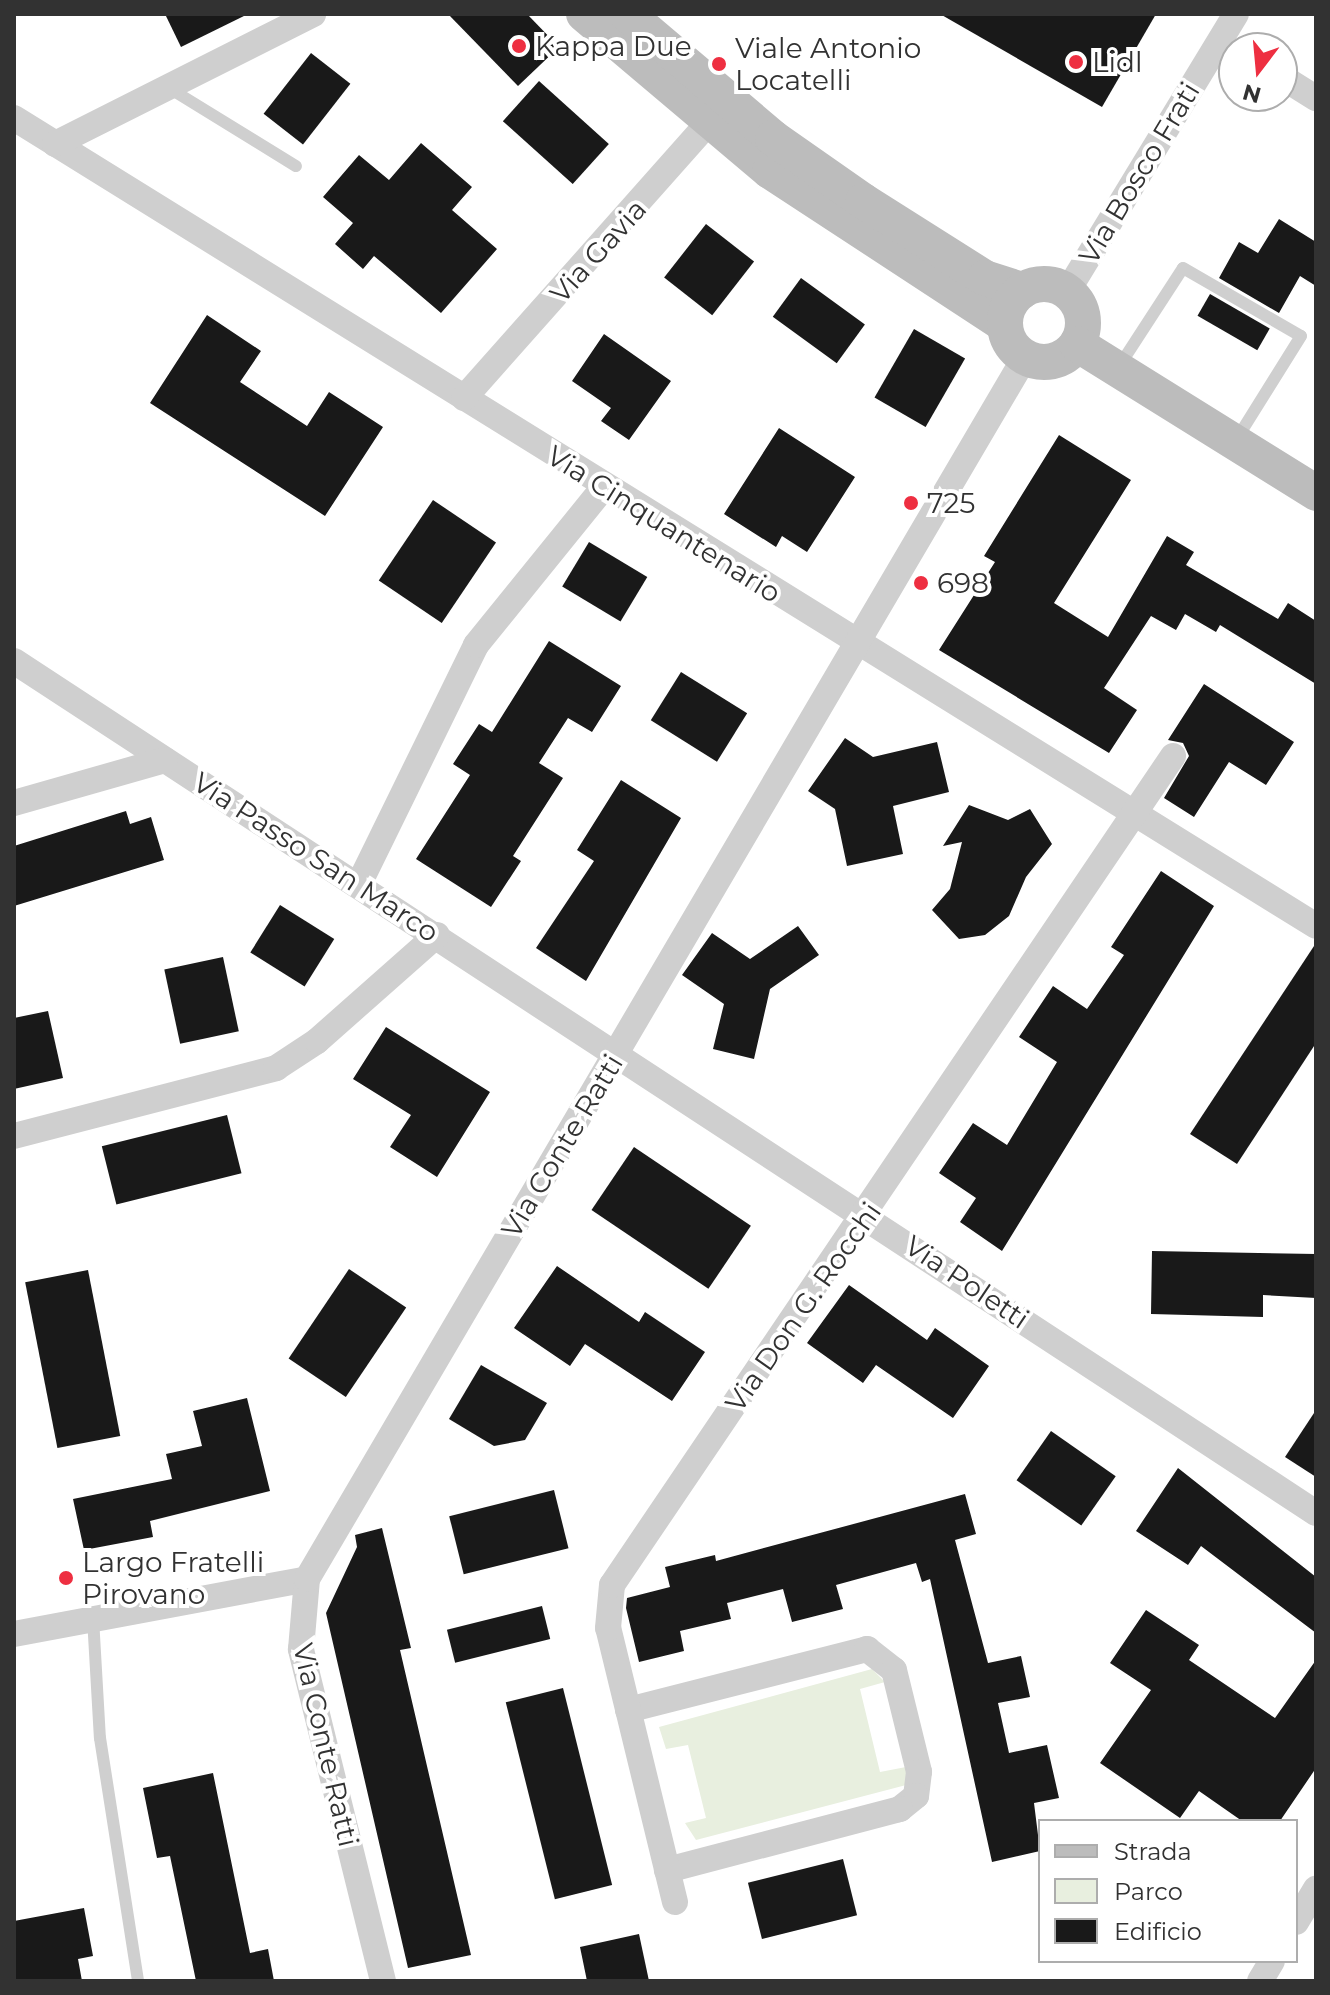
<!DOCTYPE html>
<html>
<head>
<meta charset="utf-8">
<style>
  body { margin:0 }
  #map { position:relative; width:1330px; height:1995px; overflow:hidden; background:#fff; font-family:Montserrat,sans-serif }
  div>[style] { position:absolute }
  .green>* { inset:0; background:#e8efdf }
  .building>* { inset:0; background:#191919; transform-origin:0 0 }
  .lane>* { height:12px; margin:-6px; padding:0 6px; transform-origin:6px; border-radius:6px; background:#cfcfcf }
  .street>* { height:26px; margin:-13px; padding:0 13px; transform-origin:13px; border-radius:13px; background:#cfcfcf }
  .secondary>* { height:36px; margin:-18px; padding:0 18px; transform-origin:18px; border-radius:18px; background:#bcbcbc }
  .secondary>.ring { margin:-18px; padding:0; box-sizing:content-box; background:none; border:36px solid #bcbcbc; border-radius:50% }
  .dots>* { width:22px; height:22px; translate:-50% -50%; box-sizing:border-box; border:4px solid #fff; border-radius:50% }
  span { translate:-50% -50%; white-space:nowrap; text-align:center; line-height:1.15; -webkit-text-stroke:8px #fff; paint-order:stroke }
  .poi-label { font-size:28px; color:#323232 }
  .left { translate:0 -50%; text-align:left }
  .street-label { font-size:28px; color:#323232 }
  .frame { position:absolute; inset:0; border:16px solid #323232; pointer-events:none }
  .legend { position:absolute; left:1038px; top:1819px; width:260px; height:144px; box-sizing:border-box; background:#fff; border:2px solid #adadad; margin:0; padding:10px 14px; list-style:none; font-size:24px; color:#323232 }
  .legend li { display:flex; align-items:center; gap:16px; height:40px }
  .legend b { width:40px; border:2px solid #adadad }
  .north { position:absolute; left:1218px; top:32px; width:80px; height:80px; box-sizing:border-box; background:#fff; border:2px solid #adadad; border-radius:50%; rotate:196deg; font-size:22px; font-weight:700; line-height:32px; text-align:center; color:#323232 }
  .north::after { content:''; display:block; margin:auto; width:28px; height:36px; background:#ee2f41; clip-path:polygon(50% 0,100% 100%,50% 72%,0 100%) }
</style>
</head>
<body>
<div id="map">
  <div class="green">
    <div style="clip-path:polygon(872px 1669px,885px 1682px,860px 1689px,880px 1772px,906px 1767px,910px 1784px,696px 1840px,685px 1823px,706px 1818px,688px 1745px,666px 1749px,659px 1727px)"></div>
  </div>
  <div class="building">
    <div style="clip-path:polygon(165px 14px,248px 14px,181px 47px)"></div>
    <div style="clip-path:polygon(448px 14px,527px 14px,559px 47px,518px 86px)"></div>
    <div style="clip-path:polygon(940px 14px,1156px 14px,1102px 107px)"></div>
    <div style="left:311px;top:53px;width:50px;height:77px;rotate:38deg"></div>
    <div style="left:539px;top:81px;width:94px;height:54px;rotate:42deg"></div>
    <div style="clip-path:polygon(421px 143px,472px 187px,452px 210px,497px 249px,441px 313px,374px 256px,363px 269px,335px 244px,353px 223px,323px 197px,359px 155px,389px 180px)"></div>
    <div style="clip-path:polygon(1279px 219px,1316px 242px,1316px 286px,1300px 276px,1279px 313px,1219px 278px,1239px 242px,1258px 253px)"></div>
    <div style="left:706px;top:224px;width:61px;height:68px;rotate:38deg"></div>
    <div style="left:801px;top:278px;width:79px;height:48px;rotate:36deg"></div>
    <div style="left:1210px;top:294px;width:69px;height:25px;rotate:30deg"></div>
    <div style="clip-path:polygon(207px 315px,261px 351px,240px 382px,307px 426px,329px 392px,383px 427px,325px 516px,150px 403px)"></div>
    <div style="left:914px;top:329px;width:59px;height:79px;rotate:30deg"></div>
    <div style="clip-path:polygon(604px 334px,671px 381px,629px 440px,601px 421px,611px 408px,572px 381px)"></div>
    <div style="clip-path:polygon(779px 428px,855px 477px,807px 552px,782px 536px,776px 547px,724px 514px)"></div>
    <div style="clip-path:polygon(1059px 435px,1131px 480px,1054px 603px,1108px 637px,1167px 536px,1194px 552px,1186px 565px,1278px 619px,1288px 603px,1316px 621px,1316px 684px,1220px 625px,1216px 632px,1185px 614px,1176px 630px,1151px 616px,1104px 688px,1137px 710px,1109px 753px,939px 650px,995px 562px,984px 556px)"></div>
    <div style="left:433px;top:500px;width:76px;height:97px;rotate:34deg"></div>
    <div style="left:589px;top:542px;width:68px;height:52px;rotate:31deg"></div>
    <div style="clip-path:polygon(549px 641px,621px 686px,592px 732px,568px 718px,539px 763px,563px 778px,513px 856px,521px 861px,491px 907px,416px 859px,470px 775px,453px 764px,479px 724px,492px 732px)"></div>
    <div style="left:681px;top:672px;width:78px;height:57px;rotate:32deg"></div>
    <div style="clip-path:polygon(1204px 684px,1294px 742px,1266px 785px,1229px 762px,1194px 817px,1164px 798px,1189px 756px,1183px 743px,1168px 740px)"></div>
    <div style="clip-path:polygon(845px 738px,873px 757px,937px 742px,949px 792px,893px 806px,903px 854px,847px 866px,835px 809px,808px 791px)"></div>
    <div style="clip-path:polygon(621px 780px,681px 818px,586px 981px,536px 948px,594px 861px,577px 850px)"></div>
    <div style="clip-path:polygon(969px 805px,1008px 820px,1030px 809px,1052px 844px,1026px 877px,1009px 916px,985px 935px,959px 939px,932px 910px,950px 889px,962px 842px,943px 846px)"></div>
    <div style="clip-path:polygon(126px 811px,130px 824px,151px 817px,164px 860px,14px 906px,14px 846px)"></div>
    <div style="clip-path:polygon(1161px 871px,1214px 906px,1002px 1251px,960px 1222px,976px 1198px,939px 1173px,973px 1123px,1007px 1145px,1057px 1062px,1019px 1037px,1053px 986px,1087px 1009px,1124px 955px,1111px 947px)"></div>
    <div style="left:280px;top:905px;width:64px;height:56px;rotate:32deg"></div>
    <div style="clip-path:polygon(798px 926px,819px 955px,770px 989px,754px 1059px,713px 1049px,724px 1004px,682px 975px,712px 933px,750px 959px)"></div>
    <div style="clip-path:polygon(1316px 943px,1316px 1043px,1237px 1164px,1190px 1134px)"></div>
    <div style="left:223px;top:957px;width:76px;height:60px;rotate:78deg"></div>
    <div style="clip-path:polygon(48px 1011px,63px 1078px,14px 1089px,14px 1018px)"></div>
    <div style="clip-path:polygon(386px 1027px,490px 1092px,437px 1177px,390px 1147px,411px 1115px,353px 1079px)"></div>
    <div style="left:227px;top:1115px;width:60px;height:129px;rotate:76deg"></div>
    <div style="left:634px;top:1147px;width:141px;height:76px;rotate:34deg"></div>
    <div style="clip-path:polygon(1152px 1251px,1316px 1254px,1316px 1298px,1263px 1295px,1263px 1317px,1151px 1314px)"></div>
    <div style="clip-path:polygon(557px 1266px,639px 1322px,645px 1312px,705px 1352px,672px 1401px,585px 1344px,570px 1366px,514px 1328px)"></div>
    <div style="left:349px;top:1269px;width:69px;height:108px;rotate:34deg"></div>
    <div style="left:88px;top:1270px;width:169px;height:64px;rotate:79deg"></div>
    <div style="clip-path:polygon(849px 1285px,927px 1340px,935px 1328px,989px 1366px,953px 1418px,876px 1365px,863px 1383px,807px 1343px)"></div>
    <div style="clip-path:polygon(481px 1365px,547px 1403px,525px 1440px,494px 1446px,449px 1419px)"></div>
    <div style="clip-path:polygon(247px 1398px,270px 1491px,150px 1521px,153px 1537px,84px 1550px,73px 1499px,172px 1479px,166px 1454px,202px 1446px,193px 1411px)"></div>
    <div style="clip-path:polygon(1316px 1410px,1316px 1477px,1285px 1457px)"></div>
    <div style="left:1051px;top:1431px;width:79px;height:60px;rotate:35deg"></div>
    <div style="clip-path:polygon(1178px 1468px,1316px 1577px,1316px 1633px,1201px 1546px,1188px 1565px,1136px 1531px)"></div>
    <div style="left:554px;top:1490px;width:60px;height:108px;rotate:76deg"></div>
    <div style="clip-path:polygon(965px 1494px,976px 1534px,955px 1540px,988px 1663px,1021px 1656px,1030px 1697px,998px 1703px,1009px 1753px,1047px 1745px,1059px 1798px,1034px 1803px,1040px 1851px,992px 1862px,930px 1579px,922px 1582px,916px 1563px,836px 1585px,843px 1609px,792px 1622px,783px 1589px,727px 1603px,731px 1619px,680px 1631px,684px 1651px,639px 1662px,626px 1608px,627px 1598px,670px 1587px,665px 1567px,715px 1555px,716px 1561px)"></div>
    <div style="clip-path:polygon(382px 1528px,411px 1648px,400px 1650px,471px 1955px,408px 1968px,326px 1613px,357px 1547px,355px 1535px)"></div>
    <div style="left:542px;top:1606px;width:34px;height:98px;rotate:76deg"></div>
    <div style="clip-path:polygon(1146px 1610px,1199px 1645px,1189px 1660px,1275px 1718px,1316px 1660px,1316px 1768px,1280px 1821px,1242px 1821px,1199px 1791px,1180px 1818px,1100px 1763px,1151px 1690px,1110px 1663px)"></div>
    <div style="left:563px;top:1688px;width:203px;height:59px;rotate:76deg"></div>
    <div style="clip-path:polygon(213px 1773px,250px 1953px,268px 1949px,274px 1981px,196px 1981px,170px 1856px,157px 1858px,143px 1788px)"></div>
    <div style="left:843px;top:1859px;width:58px;height:98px;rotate:76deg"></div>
    <div style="clip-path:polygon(84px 1908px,93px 1956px,78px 1959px,82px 1981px,14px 1981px,14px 1921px)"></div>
    <div style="clip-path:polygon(639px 1934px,649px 1981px,587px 1981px,580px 1947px)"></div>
  </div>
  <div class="lane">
    <div style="left:169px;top:88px;width:149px;rotate:31.6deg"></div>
    <div style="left:1118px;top:368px;width:119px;rotate:-57deg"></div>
    <div style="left:1183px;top:268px;width:136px;rotate:30deg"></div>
    <div style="left:1301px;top:336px;width:123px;rotate:122deg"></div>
    <div style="left:93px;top:1618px;width:120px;rotate:86.7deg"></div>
    <div style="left:100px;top:1738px;width:246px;rotate:81.1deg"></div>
  </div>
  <div class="street">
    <div style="left:1282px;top:77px;width:40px;rotate:32deg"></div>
    <div style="left:14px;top:118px;width:1532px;rotate:31.82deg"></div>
    <div style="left:55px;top:144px;width:289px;rotate:-26.7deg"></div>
    <div style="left:1067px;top:292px;width:325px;rotate:-58.7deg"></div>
    <div style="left:464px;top:398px;width:389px;rotate:-48.4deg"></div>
    <div style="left:14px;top:661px;width:1556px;rotate:33.2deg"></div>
    <div style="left:14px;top:803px;width:157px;rotate:-15.9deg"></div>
    <div style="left:359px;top:884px;width:266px;rotate:-63.9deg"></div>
    <div style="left:476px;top:645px;width:203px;rotate:-51deg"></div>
    <div style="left:14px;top:1136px;width:271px;rotate:-14.5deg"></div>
    <div style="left:276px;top:1068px;width:49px;rotate:-33.4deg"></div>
    <div style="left:317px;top:1041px;width:160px;rotate:-41.5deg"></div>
    <div style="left:14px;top:1634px;width:298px;rotate:-10.6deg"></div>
    <div style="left:628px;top:1710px;width:247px;rotate:-14.3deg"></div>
    <div style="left:867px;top:1649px;width:34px;rotate:38deg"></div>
    <div style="left:894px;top:1670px;width:105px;rotate:76.2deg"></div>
    <div style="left:919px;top:1772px;width:24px;rotate:97deg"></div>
    <div style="left:916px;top:1796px;width:21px;rotate:141deg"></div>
    <div style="left:900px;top:1809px;width:241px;rotate:165.3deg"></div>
    <div style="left:675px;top:1902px;width:282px;rotate:-103.7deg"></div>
    <div style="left:608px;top:1628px;width:43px;rotate:-84.7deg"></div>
    <div style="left:612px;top:1585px;width:1001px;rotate:-55.91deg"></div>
    <div style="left:1296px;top:1922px;width:39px;rotate:-59deg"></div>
    <div style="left:383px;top:1981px;width:342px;rotate:-103.9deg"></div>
    <div style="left:301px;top:1649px;width:70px;rotate:-85.1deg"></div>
    <div style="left:307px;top:1579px;width:1417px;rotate:-59.56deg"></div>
    <div style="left:1260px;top:1981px;width:23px;rotate:-59deg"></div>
  </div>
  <div class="secondary">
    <div style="left:584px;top:14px;width:243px;rotate:40.2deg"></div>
    <div style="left:770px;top:171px;width:280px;rotate:33.2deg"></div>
    <div style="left:627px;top:14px;width:192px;rotate:40.3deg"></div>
    <div style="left:773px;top:138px;width:110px;rotate:35deg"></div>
    <div style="left:863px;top:201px;width:144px;rotate:32.3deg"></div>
    <div style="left:985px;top:278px;width:40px;rotate:18deg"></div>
    <div class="ring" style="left:1005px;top:284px;width:42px;height:42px"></div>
    <div style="left:1077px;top:344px;width:282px;rotate:31.9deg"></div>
  </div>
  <div class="dots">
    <div style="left:519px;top:46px;background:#ee2f41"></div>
    <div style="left:1076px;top:62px;background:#ee2f41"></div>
    <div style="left:719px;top:64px;background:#ee2f41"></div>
    <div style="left:911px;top:503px;background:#ee2f41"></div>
    <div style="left:921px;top:583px;background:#ee2f41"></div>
    <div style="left:66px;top:1578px;background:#ee2f41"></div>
  </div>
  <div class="poi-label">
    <span class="left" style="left:535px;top:46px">Kappa Due</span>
    <span class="left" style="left:735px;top:64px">Viale Antonio<br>Locatelli</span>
    <span class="left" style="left:1092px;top:62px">Lidl</span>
    <span class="left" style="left:927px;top:503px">725</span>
    <span class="left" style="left:937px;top:583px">698</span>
    <span class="left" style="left:82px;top:1578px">Largo Fratelli<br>Pirovano</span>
  </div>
  <div class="street-label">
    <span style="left:1139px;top:173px;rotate:-59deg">Via Bosco Frati</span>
    <span style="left:598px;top:251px;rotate:-48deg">Via Gavia</span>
    <span style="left:664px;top:524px;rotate:32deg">Via Cinquantenario</span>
    <span style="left:316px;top:857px;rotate:33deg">Via Passo San Marco</span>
    <span style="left:562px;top:1146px;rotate:-59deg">Via Conte Ratti</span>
    <span style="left:967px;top:1282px;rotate:34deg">Via Poletti</span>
    <span style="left:803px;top:1307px;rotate:-55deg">Via Don G. Rocchi</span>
    <span style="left:326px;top:1745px;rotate:77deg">Via Conte Ratti</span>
  </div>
  <div class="frame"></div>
  <ul class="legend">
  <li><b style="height:10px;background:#bcbcbc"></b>Strada</li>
  <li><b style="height:22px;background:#e8efdf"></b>Parco</li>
  <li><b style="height:22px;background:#191919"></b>Edificio</li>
  </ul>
  <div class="north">N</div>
</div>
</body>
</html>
